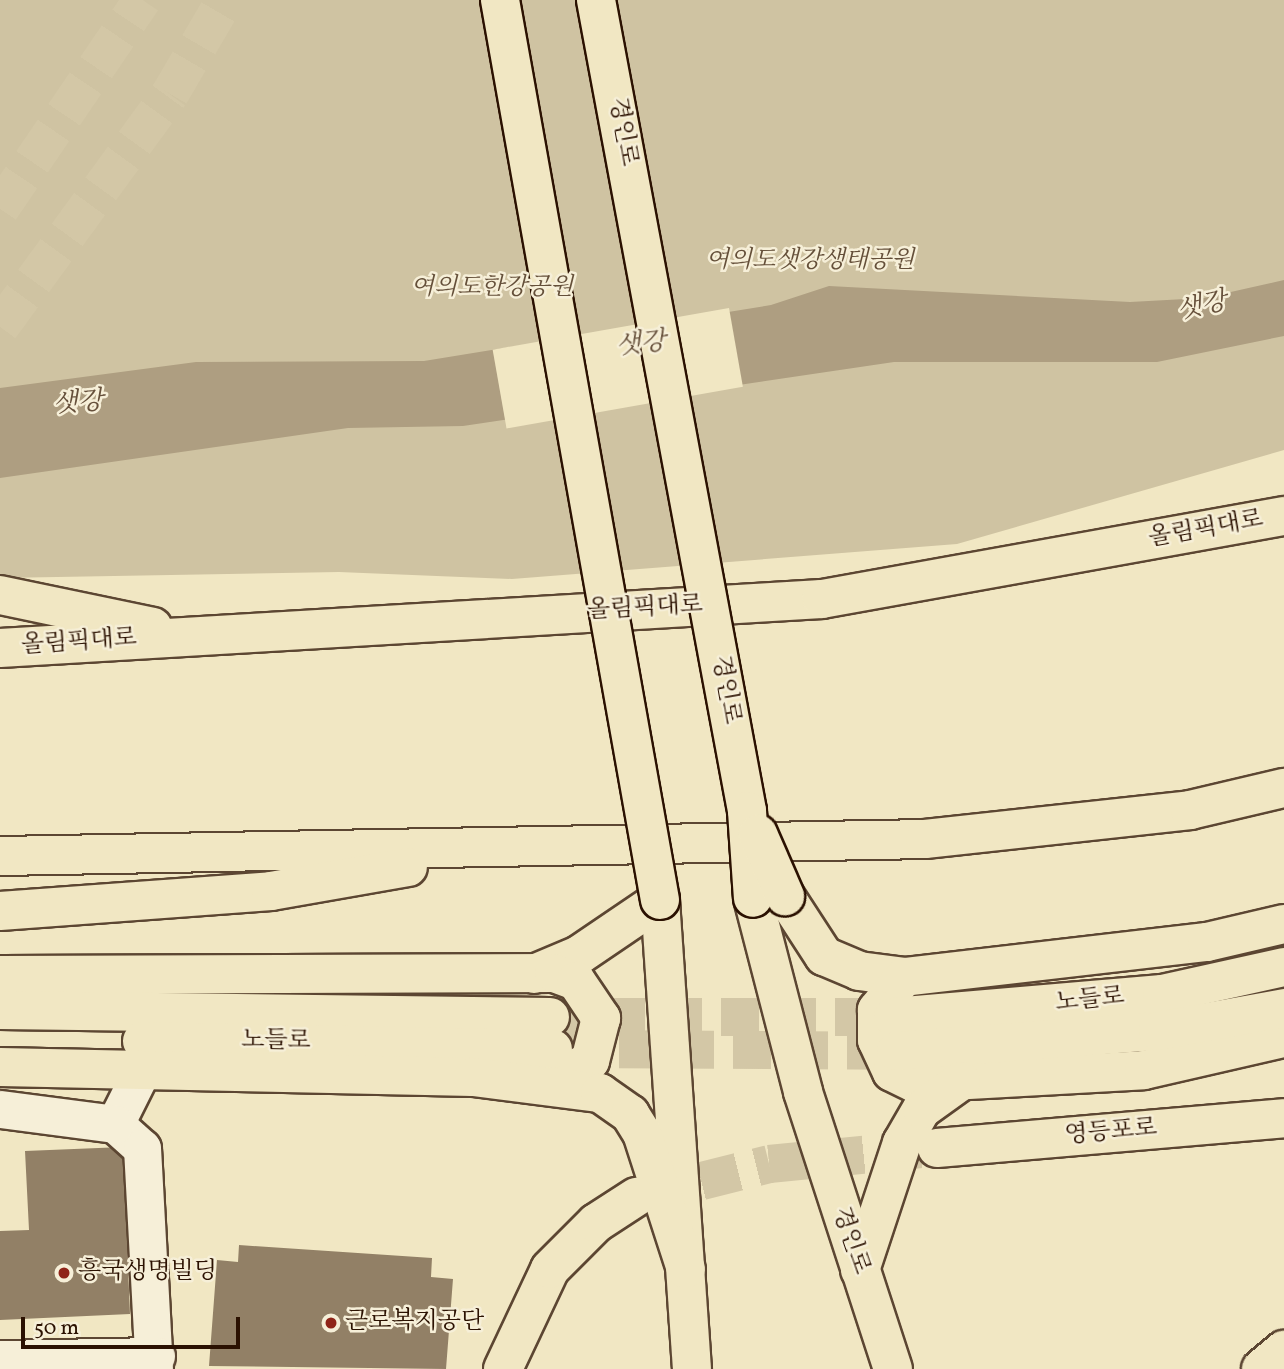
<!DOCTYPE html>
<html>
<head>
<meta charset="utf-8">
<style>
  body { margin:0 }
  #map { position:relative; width:1284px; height:1369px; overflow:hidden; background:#f1e7c3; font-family:Vollkorn,"Noto Serif KR",serif }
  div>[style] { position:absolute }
  .green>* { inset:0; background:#cfc3a2 }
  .water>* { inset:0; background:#ae9e81 }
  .pier>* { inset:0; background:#f1e7c3; transform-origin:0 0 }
  .building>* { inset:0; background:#928066 }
  .major-tunnel>* { height:38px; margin-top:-19px; transform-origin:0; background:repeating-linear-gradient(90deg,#d3c7a6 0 38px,transparent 0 57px) }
  .highway-tunnel>* { height:38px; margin-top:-19px; transform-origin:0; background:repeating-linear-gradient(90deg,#d3c7a6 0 38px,transparent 0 57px) }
  .roads { filter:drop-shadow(2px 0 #5c4632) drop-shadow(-2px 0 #5c4632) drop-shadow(0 2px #5c4632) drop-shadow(0 -2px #5c4632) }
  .minor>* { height:37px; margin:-18.5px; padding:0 18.5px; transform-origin:18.5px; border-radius:18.5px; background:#f6efd8 }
  .major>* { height:38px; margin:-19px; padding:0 19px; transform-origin:19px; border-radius:19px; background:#f1e7c3 }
  .highway>* { height:38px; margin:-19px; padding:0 19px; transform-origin:19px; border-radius:19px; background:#f1e7c3 }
  .bridges { filter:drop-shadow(2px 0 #2b1101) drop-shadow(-2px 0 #2b1101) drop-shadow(0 2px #2b1101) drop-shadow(0 -2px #2b1101) }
  .major-bridge>* { height:38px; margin:-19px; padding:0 19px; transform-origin:19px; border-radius:19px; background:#f1e7c3 }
  .dots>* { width:19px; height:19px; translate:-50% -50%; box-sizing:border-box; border:4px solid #f6efd8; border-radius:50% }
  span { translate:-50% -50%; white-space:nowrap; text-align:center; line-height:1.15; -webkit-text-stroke:5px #f6efd8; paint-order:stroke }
  .street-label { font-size:24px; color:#2b1101 }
  .park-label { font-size:24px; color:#644f39; font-style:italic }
  .poi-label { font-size:24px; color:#2b1101 }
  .left { translate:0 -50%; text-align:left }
  .water-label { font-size:26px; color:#66503b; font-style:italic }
  .scale { position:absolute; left:21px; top:1317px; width:219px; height:32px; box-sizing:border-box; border:4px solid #2b1101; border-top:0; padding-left:9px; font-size:21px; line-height:24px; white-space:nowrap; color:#2b1101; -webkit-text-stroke:5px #f6efd8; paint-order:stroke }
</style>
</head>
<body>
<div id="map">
  <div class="green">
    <div style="clip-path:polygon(0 0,1284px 0,1284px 450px,957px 544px,512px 579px,339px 572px,0 578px)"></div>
  </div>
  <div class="water">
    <div style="clip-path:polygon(1284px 280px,1284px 336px,1157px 362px,894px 362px,463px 426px,348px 428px,0 478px,0 388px,196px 362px,424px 361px,771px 305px,829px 286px,1130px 302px,1204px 298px)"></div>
  </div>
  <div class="pier">
    <div style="left:729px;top:308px;width:80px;height:240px;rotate:80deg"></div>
  </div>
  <div class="building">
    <div style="clip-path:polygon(123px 1147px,130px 1314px,0 1320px,0 1231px,29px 1230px,25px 1151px)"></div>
    <div style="clip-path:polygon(239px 1245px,432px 1258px,431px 1277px,453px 1279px,446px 1369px,209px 1366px,217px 1260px,238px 1262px)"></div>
  </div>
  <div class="major-tunnel">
    <div style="left:550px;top:1017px;width:343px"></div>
    <div style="left:562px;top:1049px;width:334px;rotate:0.3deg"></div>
    <div style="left:646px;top:1195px;width:127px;rotate:-14.1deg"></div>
    <div style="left:769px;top:1164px;width:163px;rotate:-5.6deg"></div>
  </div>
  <div class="highway-tunnel">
    <div style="left:0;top:209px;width:253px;rotate:-55.8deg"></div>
    <div style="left:0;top:327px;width:288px;rotate:-53.9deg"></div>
    <div style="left:170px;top:94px;width:109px;rotate:-59.7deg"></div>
  </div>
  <div class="roads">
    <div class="minor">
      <div style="left:144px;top:1066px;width:65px;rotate:116.6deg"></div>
      <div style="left:115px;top:1124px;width:36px;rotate:42deg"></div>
      <div style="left:142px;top:1148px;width:221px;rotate:86.9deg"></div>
      <div style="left:0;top:1109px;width:116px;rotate:7.4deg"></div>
      <div style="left:0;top:1359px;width:156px;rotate:-1.1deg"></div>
    </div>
    <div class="major">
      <div style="left:785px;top:896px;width:72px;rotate:57deg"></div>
      <div style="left:824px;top:956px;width:38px;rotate:23deg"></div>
      <div style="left:859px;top:971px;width:45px;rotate:7.6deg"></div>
      <div style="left:904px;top:977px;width:305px;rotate:-6.6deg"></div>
      <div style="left:1207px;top:942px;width:79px;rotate:-13.2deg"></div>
      <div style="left:753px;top:898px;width:200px;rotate:75.5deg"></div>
      <div style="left:803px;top:1092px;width:291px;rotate:72deg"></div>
      <div style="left:534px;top:974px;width:49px;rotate:-22.9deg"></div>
      <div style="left:579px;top:955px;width:98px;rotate:-34.2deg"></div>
      <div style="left:660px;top:900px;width:470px;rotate:86.1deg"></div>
      <div style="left:0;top:975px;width:554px;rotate:-0.21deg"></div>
      <div style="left:554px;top:973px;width:23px;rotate:20deg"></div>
      <div style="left:576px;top:981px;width:45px;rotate:56deg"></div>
      <div style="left:601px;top:1018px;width:44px;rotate:104.3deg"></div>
      <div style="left:590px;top:1061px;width:51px;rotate:151.9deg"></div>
      <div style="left:904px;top:977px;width:43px;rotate:129.3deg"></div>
      <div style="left:877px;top:1010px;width:30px;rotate:90deg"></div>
      <div style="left:877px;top:1040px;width:35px;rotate:65deg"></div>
      <div style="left:892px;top:1072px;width:25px;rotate:26deg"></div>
      <div style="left:915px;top:1083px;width:229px;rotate:-3.2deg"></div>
      <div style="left:1144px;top:1070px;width:144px;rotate:-12.9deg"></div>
      <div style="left:0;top:1010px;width:550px;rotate:0.73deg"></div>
      <div style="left:893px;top:1017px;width:270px;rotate:-4.9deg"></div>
      <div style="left:1162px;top:994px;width:125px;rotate:-12.5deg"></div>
      <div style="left:142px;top:1041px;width:411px;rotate:1.1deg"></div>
      <div style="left:896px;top:1051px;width:263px;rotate:-4.4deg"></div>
      <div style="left:1158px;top:1031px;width:128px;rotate:-10.3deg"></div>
      <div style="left:0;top:1067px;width:473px;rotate:1.2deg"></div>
      <div style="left:473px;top:1077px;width:128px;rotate:7.2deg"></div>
      <div style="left:600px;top:1093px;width:37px;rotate:35deg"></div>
      <div style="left:630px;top:1114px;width:22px;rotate:58deg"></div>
      <div style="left:642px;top:1133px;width:143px;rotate:72.1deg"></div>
      <div style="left:937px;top:1148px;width:348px;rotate:-4.9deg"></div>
      <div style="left:860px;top:1270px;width:134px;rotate:-71.7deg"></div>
      <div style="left:902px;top:1143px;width:39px;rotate:-60deg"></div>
      <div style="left:922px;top:1109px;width:48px;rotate:-35.7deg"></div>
      <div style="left:503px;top:1369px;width:110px;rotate:-64.8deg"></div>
      <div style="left:550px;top:1269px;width:65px;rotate:-45deg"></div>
      <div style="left:596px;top:1223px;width:48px;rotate:-33deg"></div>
      <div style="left:1261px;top:1369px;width:30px;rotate:-40deg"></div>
    </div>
    <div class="highway">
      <div style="left:0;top:595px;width:156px;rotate:11.8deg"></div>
      <div style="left:0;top:648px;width:823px;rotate:-3.41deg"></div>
      <div style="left:822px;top:599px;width:469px;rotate:-10.2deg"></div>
      <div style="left:0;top:856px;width:925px;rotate:-1.05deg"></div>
      <div style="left:925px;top:839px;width:267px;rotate:-6.2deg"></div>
      <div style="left:1190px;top:810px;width:97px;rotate:-13.2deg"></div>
      <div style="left:0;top:911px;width:272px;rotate:-4.2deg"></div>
      <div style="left:271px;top:891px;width:139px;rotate:-9.9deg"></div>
    </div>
  </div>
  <div class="bridges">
    <div class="major-bridge">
      <div style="left:500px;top:0;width:914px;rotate:79.92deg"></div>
      <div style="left:596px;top:0;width:825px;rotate:79.45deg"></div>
      <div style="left:747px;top:811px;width:87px;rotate:86.1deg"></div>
      <div style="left:758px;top:834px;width:68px;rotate:66.5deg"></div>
    </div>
  </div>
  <div class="dots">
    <div style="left:64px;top:1273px;background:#8f2418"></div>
    <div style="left:331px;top:1323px;background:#8f2418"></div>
  </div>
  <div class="street-label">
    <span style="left:622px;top:132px;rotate:80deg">경인로</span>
    <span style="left:1206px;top:530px;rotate:-10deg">올림픽대로</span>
    <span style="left:645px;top:609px;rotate:-3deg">올림픽대로</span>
    <span style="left:79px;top:643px;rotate:-4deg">올림픽대로</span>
    <span style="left:725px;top:690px;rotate:80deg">경인로</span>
    <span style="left:1090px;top:1001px;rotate:-6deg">노들로</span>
    <span style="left:276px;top:1042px;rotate:1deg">노들로</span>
    <span style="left:1111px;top:1133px;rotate:-5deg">영등포로</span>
    <span style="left:850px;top:1241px;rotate:71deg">경인로</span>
  </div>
  <div class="park-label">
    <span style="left:810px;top:262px">여의도샛강생태공원</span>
    <span style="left:492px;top:289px">여의도한강공원</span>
  </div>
  <div class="poi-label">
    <span class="left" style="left:78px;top:1273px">흥국생명빌딩</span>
    <span class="left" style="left:345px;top:1323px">근로복지공단</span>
  </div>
  <div class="water-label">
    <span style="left:1202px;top:307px;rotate:-12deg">샛강</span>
    <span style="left:641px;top:345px;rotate:-6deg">샛강</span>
    <span style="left:78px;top:404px;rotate:-4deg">샛강</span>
  </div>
  <div class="scale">50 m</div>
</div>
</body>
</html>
